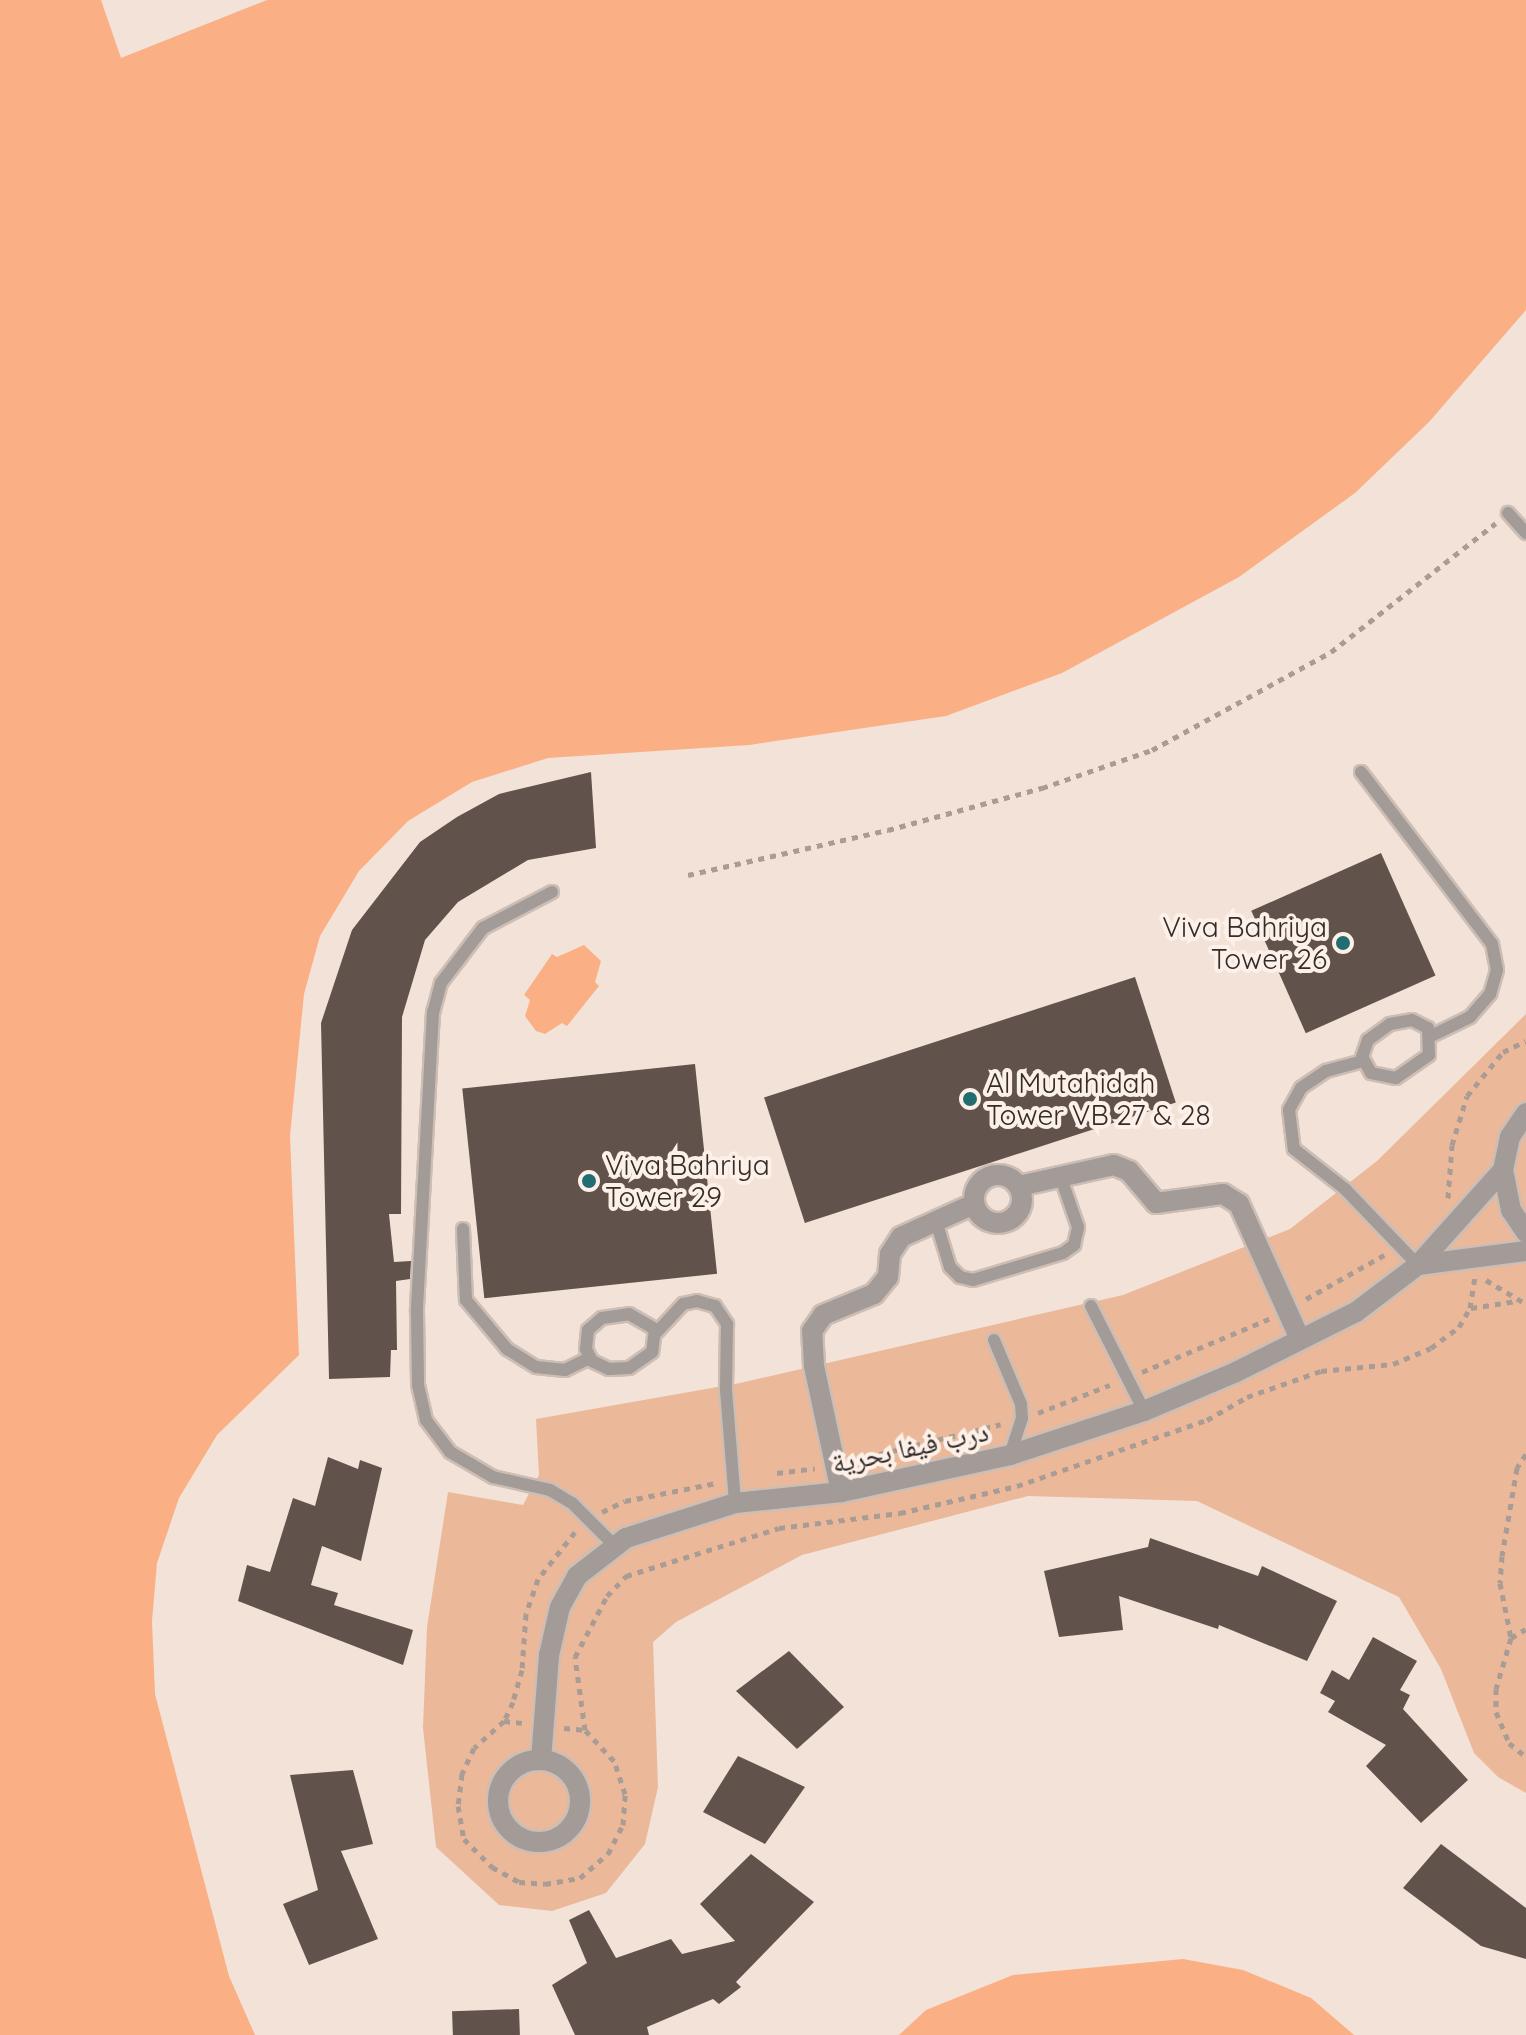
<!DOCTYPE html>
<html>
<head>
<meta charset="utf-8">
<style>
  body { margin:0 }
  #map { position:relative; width:1526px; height:2035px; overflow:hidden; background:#f3e2d8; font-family:Quicksand,"Noto Naskh Arabic",sans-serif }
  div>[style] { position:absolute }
  .green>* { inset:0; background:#ebb89a }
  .water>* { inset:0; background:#fab084 }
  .building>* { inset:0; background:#61534b; transform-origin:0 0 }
  .path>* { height:5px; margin-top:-2.5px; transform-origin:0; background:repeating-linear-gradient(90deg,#a99c95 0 6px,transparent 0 12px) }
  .roads { filter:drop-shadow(2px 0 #cdbeb5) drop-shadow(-2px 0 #cdbeb5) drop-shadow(0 2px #cdbeb5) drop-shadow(0 -2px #cdbeb5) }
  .service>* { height:12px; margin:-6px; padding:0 6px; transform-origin:6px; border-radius:6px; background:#a29b97 }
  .minor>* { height:20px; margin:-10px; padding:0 10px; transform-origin:10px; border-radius:10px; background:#a29b97 }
  .minor>.ring { margin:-10px; padding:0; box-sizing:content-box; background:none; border:20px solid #a29b97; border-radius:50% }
  .dots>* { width:22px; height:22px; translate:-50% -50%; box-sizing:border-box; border:4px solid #fdf0e8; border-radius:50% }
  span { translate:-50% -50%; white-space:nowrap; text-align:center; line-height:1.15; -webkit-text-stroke:8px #fdf0e8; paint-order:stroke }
  .poi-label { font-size:28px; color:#332c29 }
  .right { translate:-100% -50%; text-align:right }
  .left { translate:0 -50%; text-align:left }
  .street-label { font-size:28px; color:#332c29 }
</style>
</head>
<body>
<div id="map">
  <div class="green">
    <div style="clip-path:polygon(1526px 1014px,1526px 1793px,1498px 1777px,1474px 1753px,1441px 1669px,1399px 1597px,1197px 1501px,1028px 1496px,802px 1555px,676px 1622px,653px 1642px,658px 1787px,645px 1844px,606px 1893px,552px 1911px,499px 1905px,436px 1847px,423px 1728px,427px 1627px,448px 1492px,523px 1505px,539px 1475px,536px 1419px,740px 1383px,1123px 1295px,1290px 1229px,1377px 1161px)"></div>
  </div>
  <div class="water">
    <div style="clip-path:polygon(0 0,101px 0,121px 58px,267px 0,1526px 0,1526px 310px,1429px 422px,1355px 493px,1239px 577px,1062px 673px,946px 716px,749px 745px,548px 758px,472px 782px,408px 821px,359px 871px,320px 936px,304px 994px,290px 1136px,299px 1355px,217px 1435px,179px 1498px,157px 1563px,152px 1621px,155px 1694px,229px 1976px,255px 2035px,0 2035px)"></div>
    <div style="clip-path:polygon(584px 945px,601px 961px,595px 982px,599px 986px,567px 1026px,562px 1023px,545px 1034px,536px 1031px,525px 1016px,530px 1000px,524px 995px,552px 954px,557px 957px)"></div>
    <div style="clip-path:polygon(1183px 1959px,1243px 1970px,1311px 1998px,1354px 2035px,899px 2035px,926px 2010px,1013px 1975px)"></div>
  </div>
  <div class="building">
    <div style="clip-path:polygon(591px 772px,596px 848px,528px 860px,458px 902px,425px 940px,402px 1017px,401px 1214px,389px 1214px,394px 1262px,411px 1261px,410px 1279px,396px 1281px,397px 1350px,391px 1350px,390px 1377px,329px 1379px,321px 1023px,352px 930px,420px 842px,457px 817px,499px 794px)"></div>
    <div style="left:1381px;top:853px;width:134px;height:142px;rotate:66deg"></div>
    <div style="left:1135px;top:977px;width:132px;height:390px;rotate:72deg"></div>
    <div style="left:695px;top:1064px;width:211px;height:234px;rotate:84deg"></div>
    <div style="clip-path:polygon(328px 1457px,358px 1469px,360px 1460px,382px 1468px,361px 1561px,322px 1546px,311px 1585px,338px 1593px,334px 1605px,413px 1630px,403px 1665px,238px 1601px,247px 1565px,270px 1572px,293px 1498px,315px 1506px)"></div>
    <div style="clip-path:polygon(1150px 1538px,1258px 1576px,1262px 1566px,1337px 1601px,1307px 1661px,1219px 1625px,1218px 1629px,1119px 1596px,1123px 1630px,1059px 1637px,1044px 1571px,1148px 1547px)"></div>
    <div style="clip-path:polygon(1373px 1637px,1417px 1661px,1400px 1690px,1410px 1695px,1403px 1709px,1468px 1780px,1421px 1823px,1366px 1766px,1386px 1745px,1328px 1712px,1335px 1701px,1320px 1693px,1332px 1670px,1349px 1680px)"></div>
    <div style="clip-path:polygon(789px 1651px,844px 1707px,797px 1749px,736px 1691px)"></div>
    <div style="clip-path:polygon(738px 1756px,805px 1787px,765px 1844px,703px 1812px)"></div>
    <div style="clip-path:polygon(353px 1770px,373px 1844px,341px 1851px,378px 1939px,309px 1965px,283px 1904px,318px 1890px,290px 1775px)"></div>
    <div style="clip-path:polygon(1441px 1844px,1526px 1908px,1526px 1959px,1481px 1946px,1403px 1888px)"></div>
    <div style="clip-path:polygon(751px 1854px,814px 1902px,736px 1982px,741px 1987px,719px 2004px,713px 1999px,647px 2027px,649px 2035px,575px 2035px,552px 1985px,587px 1963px,569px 1920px,589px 1910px,616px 1958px,671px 1939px,682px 1954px,735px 1941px,700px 1904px)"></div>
    <div style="left:519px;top:2009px;width:26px;height:67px;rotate:88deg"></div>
  </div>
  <div class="path">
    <div style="left:688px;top:875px;width:205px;rotate:-12.7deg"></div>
    <div style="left:888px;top:830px;width:160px;rotate:-15.3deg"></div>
    <div style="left:1042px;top:788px;width:116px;rotate:-19.1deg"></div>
    <div style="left:1152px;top:750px;width:204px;rotate:-28.7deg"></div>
    <div style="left:1331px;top:652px;width:209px;rotate:-38deg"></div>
    <div style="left:1448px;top:1198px;width:53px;rotate:-85.7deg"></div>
    <div style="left:1452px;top:1145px;width:51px;rotate:-73deg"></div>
    <div style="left:1467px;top:1096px;width:57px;rotate:-50.7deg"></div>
    <div style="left:1503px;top:1052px;width:25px;rotate:-26deg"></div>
    <div style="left:1486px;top:1280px;width:47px;rotate:31deg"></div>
    <div style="left:1306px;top:1299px;width:90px;rotate:-29.4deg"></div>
    <div style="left:1471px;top:1308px;width:46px;rotate:-8.8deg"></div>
    <div style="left:1142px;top:1372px;width:138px;rotate:-22.7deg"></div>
    <div style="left:1038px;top:1413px;width:77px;rotate:-21.3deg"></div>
    <div style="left:1526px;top:1454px;width:17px;rotate:123deg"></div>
    <div style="left:1517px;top:1468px;width:89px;rotate:99.7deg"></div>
    <div style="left:1502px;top:1556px;width:27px;rotate:94deg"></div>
    <div style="left:1500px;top:1583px;width:56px;rotate:78.7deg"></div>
    <div style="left:1511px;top:1638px;width:53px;rotate:106.4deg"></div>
    <div style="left:1496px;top:1689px;width:23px;rotate:90deg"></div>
    <div style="left:1496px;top:1712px;width:34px;rotate:67deg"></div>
    <div style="left:1509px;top:1743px;width:22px;rotate:39deg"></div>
    <div style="left:856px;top:1460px;width:149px;rotate:-13.9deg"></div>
    <div style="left:777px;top:1473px;width:38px;rotate:-7deg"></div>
    <div style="left:602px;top:1512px;width:25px;rotate:-26deg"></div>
    <div style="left:625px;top:1501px;width:93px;rotate:-11.2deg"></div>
    <div style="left:575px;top:1532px;width:60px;rotate:128.2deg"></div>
    <div style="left:538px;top:1579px;width:37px;rotate:109deg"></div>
    <div style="left:526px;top:1614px;width:56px;rotate:94.1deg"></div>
    <div style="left:522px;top:1670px;width:33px;rotate:106deg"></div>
    <div style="left:513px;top:1702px;width:21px;rotate:115deg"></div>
    <div style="left:504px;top:1721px;width:40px;rotate:138deg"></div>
    <div style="left:474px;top:1748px;width:29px;rotate:115deg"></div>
    <div style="left:462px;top:1774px;width:32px;rotate:97deg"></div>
    <div style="left:458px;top:1806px;width:34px;rotate:80deg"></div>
    <div style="left:464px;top:1839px;width:40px;rotate:45deg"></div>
    <div style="left:492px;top:1867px;width:31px;rotate:29deg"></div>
    <div style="left:519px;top:1882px;width:26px;rotate:4deg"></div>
    <div style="left:545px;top:1884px;width:36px;rotate:-10deg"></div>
    <div style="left:580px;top:1878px;width:37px;rotate:-41deg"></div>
    <div style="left:608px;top:1854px;width:33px;rotate:-63deg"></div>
    <div style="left:623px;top:1825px;width:31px;rotate:-86deg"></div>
    <div style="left:625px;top:1794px;width:35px;rotate:-108deg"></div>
    <div style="left:614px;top:1761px;width:42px;rotate:-133.1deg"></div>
    <div style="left:585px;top:1730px;width:74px;rotate:-97.8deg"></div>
    <div style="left:575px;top:1657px;width:69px;rotate:-62.3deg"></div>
    <div style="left:607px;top:1596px;width:28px;rotate:-46deg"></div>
    <div style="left:626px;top:1576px;width:160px;rotate:-17.4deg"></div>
    <div style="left:779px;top:1528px;width:122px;rotate:-7.1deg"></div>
    <div style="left:900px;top:1513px;width:120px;rotate:-13deg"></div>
    <div style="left:1017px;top:1486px;width:201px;rotate:-19.2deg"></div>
    <div style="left:1207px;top:1420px;width:46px;rotate:-29.9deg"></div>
    <div style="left:1247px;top:1397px;width:78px;rotate:-19.4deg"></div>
    <div style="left:1321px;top:1371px;width:72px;rotate:-5.6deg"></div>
    <div style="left:1393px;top:1364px;width:41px;rotate:-22.8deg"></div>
    <div style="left:1431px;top:1348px;width:35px;rotate:-37deg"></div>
    <div style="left:1459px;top:1327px;width:22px;rotate:-60deg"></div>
    <div style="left:1470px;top:1308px;width:30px;rotate:-81deg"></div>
    <div style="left:1511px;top:1638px;width:17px;rotate:-31deg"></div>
    <div style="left:504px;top:1721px;width:18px;rotate:6deg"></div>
    <div style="left:564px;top:1728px;width:22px;rotate:5deg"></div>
  </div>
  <div class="roads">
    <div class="service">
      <div style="left:1508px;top:513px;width:27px;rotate:48deg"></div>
      <div style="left:1361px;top:772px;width:216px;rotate:52.7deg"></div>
      <div style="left:1492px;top:944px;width:26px;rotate:79deg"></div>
      <div style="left:1497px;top:970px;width:25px;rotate:106deg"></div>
      <div style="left:1490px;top:994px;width:30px;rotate:131deg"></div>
      <div style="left:1470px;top:1017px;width:43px;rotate:154deg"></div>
      <div style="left:552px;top:892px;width:78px;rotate:152.4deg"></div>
      <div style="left:483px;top:928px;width:69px;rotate:127.4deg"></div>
      <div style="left:441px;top:983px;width:30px;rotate:105deg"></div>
      <div style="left:433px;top:1012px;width:300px;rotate:93.1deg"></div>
      <div style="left:417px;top:1312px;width:73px;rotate:89.2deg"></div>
      <div style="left:418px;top:1385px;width:36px;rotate:77deg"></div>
      <div style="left:426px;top:1420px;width:40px;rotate:53deg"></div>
      <div style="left:450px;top:1452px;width:50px;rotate:30.2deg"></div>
      <div style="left:493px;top:1477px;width:58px;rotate:12.8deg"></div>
      <div style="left:550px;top:1490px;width:26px;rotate:31deg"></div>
      <div style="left:572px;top:1503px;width:61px;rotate:45deg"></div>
      <div style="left:1412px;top:1020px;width:18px;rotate:27deg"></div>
      <div style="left:1428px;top:1028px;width:27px;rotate:88deg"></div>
      <div style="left:1429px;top:1055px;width:40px;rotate:145.1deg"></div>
      <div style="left:1396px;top:1078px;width:25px;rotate:-169deg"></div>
      <div style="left:1371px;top:1073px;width:18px;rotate:-119deg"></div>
      <div style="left:1362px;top:1057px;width:18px;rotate:-71deg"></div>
      <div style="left:1368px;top:1040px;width:27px;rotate:-36deg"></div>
      <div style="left:1390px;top:1024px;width:22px;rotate:-10deg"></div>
      <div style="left:1363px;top:1061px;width:38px;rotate:165deg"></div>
      <div style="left:1326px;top:1071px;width:30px;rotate:146deg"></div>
      <div style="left:1301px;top:1088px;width:25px;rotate:119deg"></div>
      <div style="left:1289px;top:1110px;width:39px;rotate:83deg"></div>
      <div style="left:1294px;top:1149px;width:65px;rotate:38.1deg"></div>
      <div style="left:1345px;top:1189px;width:105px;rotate:46.2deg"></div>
      <div style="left:936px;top:1221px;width:48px;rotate:73.1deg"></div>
      <div style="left:950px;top:1267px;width:14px;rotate:45deg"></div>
      <div style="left:960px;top:1277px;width:13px;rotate:13deg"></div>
      <div style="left:973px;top:1280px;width:94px;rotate:-16.7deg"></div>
      <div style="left:1063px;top:1253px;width:14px;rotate:-36deg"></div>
      <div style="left:1074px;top:1245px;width:18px;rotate:-77deg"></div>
      <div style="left:1078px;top:1227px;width:52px;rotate:-109.1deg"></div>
      <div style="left:463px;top:1229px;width:71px;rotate:87.6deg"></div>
      <div style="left:466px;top:1300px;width:64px;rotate:50.1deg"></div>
      <div style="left:507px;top:1349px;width:34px;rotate:32deg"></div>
      <div style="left:536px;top:1367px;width:29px;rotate:6deg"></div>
      <div style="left:565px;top:1370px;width:28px;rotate:-26deg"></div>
      <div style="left:1091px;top:1306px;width:118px;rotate:63.2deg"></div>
      <div style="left:629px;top:1314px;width:30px;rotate:30deg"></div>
      <div style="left:655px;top:1329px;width:23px;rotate:97deg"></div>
      <div style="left:652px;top:1352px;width:28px;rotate:145deg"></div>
      <div style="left:629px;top:1368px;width:20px;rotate:177deg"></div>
      <div style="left:609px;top:1369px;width:19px;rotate:-155deg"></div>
      <div style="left:592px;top:1361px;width:13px;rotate:-117deg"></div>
      <div style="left:586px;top:1349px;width:19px;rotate:-84deg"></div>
      <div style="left:588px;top:1330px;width:18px;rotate:-41deg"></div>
      <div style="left:602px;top:1318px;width:27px;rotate:-8deg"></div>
      <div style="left:656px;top:1333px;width:40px;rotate:-47deg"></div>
      <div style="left:683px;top:1304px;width:14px;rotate:-12deg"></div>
      <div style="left:697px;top:1301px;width:19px;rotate:16deg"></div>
      <div style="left:715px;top:1306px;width:22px;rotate:56deg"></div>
      <div style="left:727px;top:1324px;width:66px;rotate:90.9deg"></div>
      <div style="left:726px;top:1390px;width:113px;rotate:85.4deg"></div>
      <div style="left:994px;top:1340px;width:69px;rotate:67.1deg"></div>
      <div style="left:1021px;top:1404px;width:14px;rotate:86deg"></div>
      <div style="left:1022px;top:1418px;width:39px;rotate:108deg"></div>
    </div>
    <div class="minor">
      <div style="left:1526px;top:1113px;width:29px;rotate:124deg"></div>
      <div style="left:1510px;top:1137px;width:34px;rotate:102deg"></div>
      <div style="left:1503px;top:1170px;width:41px;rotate:78.7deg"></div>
      <div style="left:1511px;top:1210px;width:27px;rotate:56deg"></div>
      <div class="ring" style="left:974px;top:1175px;width:28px;height:28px"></div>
      <div style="left:1019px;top:1186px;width:97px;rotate:-12.5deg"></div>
      <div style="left:1114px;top:1165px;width:16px;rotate:22deg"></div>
      <div style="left:1129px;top:1171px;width:42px;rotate:49.8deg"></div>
      <div style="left:1156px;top:1203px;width:68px;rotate:-7.7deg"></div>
      <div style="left:1223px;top:1194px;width:19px;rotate:32deg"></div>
      <div style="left:1239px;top:1204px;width:146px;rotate:65.7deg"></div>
      <div style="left:1418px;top:1265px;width:109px;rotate:-7.4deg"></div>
      <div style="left:841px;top:1492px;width:129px;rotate:-102.1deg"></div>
      <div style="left:814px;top:1366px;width:35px;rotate:-93deg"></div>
      <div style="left:812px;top:1331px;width:19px;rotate:-55deg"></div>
      <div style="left:823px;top:1315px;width:55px;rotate:-22.4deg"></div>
      <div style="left:874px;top:1294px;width:22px;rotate:-51deg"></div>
      <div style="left:888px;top:1277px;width:23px;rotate:-85deg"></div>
      <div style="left:890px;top:1254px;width:20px;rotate:-57deg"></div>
      <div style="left:901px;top:1237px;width:80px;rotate:-24.3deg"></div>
      <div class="ring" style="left:498px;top:1760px;width:62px;height:62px"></div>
      <div style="left:541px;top:1760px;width:105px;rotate:-85.6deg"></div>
      <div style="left:549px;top:1655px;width:49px;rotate:-77.1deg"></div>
      <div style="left:560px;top:1607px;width:35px;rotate:-61deg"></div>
      <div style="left:577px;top:1576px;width:62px;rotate:-37.8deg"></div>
      <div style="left:626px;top:1538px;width:114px;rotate:-17.8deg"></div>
      <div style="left:735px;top:1503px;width:107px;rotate:-5.9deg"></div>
      <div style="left:841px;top:1492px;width:173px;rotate:-12.3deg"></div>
      <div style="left:1010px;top:1455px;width:141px;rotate:-18.2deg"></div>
      <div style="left:1144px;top:1411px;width:100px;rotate:-23deg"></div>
      <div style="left:1236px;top:1372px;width:134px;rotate:-26.6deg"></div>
      <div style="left:1356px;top:1312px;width:78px;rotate:-37.2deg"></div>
      <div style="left:1418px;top:1265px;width:127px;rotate:-48.2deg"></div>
    </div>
  </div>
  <div class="dots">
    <div style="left:1343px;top:943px;background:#216d71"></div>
    <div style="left:970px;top:1099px;background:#216d71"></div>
    <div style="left:589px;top:1181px;background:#216d71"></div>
  </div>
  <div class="poi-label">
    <span class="right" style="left:1327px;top:943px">Viva Bahriya<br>Tower 26</span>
    <span class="left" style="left:986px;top:1099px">Al Mutahidah<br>Tower VB 27 &amp; 28</span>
    <span class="left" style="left:605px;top:1181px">Viva Bahriya<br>Tower 29</span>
  </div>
  <div class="street-label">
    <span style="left:910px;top:1447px;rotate:-12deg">درب فيفا بحرية</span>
  </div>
</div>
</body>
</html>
